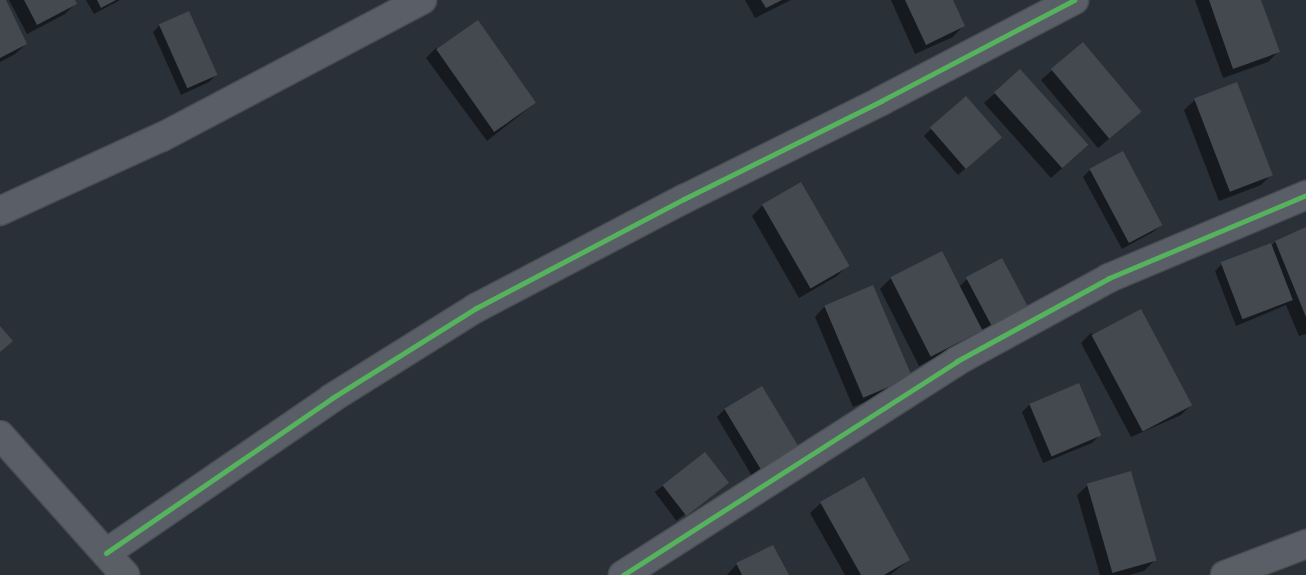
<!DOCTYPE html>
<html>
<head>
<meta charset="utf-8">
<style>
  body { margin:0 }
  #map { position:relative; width:1306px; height:575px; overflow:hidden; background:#2a3038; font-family:"PT Sans",sans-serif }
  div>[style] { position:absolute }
  .shadow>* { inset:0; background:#0007; transform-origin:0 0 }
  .building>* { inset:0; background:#444950; transform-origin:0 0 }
  .roads { filter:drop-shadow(1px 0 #484c53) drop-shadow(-1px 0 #484c53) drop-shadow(0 1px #484c53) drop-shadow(0 -1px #484c53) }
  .street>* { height:28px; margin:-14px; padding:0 14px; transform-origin:14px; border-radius:14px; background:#5a5e66 }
  .cycleway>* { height:5px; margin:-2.5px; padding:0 2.5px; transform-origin:2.5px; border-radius:2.5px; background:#56b35d }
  span { translate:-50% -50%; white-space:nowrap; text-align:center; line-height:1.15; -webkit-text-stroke:5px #1d2633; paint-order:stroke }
</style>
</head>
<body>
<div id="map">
  <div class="shadow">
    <div style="clip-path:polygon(0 0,4px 0,26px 44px,15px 54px,0 62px)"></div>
    <div style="clip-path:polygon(9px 0,73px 0,75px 4px,65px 14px,27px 34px)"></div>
    <div style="clip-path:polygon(86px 0,120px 0,94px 14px)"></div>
    <div style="clip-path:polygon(745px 0,791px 0,755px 18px)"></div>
    <div style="clip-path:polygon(891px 0,952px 0,963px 26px,953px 37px,915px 54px)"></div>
    <div style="clip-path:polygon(1195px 0,1260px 0,1279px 51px,1268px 62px,1223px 78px)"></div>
    <div style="clip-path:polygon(160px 25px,216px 75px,209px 82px,181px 95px,153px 32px)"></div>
    <div style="clip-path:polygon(1082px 44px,1129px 122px,1098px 148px,1041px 80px)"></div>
    <div style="clip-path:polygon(436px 48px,535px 103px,487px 141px,426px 58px)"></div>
    <div style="clip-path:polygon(1020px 71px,1076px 156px,1051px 178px,984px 103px)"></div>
    <div style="clip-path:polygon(1195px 100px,1271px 175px,1261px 185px,1219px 201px,1184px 110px)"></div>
    <div style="clip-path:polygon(931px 129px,993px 144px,958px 175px,924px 136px)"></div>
    <div style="clip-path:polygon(1090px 170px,1161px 225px,1153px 232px,1122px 249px,1083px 177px)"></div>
    <div style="clip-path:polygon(762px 206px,847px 266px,837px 276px,799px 298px,752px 216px)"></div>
    <div style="clip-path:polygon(1306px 228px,1306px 334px,1299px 336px,1286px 305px,1236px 326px,1215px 271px,1222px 264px,1271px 246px,1275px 242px)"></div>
    <div style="clip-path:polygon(891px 278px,959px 287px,967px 279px,1028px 308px,985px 335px,982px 328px,970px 340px,919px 366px,880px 289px)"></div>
    <div style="clip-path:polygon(825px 306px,900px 387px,853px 407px,815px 317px)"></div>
    <div style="clip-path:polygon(1091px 333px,1191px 405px,1181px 415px,1131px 437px,1081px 343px)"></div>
    <div style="clip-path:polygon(1078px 384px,1099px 436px,1092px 443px,1043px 463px,1022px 412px,1029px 405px)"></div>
    <div style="clip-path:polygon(761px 388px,789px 454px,752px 476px,717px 417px,725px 409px)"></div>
    <div style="left:705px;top:454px;width:36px;height:63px;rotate:53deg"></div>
    <div style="clip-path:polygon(1088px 485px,1155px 560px,1144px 571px,1130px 575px,1100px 575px,1077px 495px)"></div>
    <div style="clip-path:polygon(821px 503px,909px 560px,890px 575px,845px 575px,810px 513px)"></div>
    <div style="clip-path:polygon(737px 564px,788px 575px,727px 575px)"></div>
  </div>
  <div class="building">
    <div style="clip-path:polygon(0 0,6px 0,27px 44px,0 58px)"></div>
    <div style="clip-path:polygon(24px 0,75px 0,77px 4px,37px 25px)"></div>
    <div style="clip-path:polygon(97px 0,116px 0,101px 8px)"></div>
    <div style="clip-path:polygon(761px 0,782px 0,766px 8px)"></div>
    <div style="clip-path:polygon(905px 0,953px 0,965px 26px,926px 45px)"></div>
    <div style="clip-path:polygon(1209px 0,1261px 0,1280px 52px,1233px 69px)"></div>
    <div style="left:189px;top:11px;width:70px;height:33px;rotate:66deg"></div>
    <div style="left:478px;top:20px;width:101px;height:51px;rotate:55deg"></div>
    <div style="left:1083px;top:42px;width:91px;height:42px;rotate:50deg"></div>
    <div style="left:1020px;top:69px;width:102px;height:35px;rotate:48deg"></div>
    <div style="left:1237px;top:82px;width:100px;height:46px;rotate:69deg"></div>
    <div style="left:966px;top:96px;width:55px;height:48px;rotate:49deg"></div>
    <div style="left:1123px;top:151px;width:84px;height:38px;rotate:62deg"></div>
    <div style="left:801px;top:182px;width:97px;height:45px;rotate:60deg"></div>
    <div style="clip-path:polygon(1306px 227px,1306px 317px,1275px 241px)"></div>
    <div style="left:1271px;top:243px;width:61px;height:54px;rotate:69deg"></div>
    <div style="left:942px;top:251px;width:89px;height:58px;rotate:63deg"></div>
    <div style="left:1002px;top:258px;width:57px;height:41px;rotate:62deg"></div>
    <div style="left:873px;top:285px;width:100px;height:53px;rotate:67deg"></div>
    <div style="left:1141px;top:309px;width:109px;height:56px;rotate:62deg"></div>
    <div style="clip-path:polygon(0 326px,13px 341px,0 352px)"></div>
    <div style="left:1079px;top:383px;width:57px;height:54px;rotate:67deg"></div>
    <div style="left:762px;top:386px;width:71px;height:44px;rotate:59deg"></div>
    <div style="left:705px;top:452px;width:39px;height:54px;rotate:52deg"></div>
    <div style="left:1131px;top:471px;width:93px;height:46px;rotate:74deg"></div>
    <div style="clip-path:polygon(864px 477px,910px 560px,884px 575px,861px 575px,820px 502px)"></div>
    <div style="clip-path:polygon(773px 545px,789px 575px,742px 575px,736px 563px)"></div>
  </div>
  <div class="roads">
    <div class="street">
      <div style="left:0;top:211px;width:178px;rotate:-24.6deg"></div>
      <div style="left:162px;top:137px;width:294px;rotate:-27.8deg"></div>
      <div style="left:0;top:435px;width:188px;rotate:48.2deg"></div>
      <div style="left:106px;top:553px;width:274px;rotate:-34.4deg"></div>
      <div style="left:332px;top:398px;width:170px;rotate:-32deg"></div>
      <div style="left:476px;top:308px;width:235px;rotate:-27.7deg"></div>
      <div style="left:684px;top:199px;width:220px;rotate:-26.4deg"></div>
      <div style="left:881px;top:101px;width:218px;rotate:-27.6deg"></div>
      <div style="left:623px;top:575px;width:397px;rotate:-32.6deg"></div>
      <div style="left:957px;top:361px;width:173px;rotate:-28.6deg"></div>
      <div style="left:1109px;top:278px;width:214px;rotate:-22.8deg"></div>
      <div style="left:1225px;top:575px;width:87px;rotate:-20.9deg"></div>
    </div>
  </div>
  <div class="cycleway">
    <div style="left:106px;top:553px;width:274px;rotate:-34.4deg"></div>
    <div style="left:332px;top:398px;width:170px;rotate:-32deg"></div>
    <div style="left:476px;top:308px;width:235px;rotate:-27.7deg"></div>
    <div style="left:684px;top:199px;width:220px;rotate:-26.4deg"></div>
    <div style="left:881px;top:101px;width:218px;rotate:-27.6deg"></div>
    <div style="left:623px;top:575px;width:397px;rotate:-32.6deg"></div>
    <div style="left:957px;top:361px;width:173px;rotate:-28.6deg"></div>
    <div style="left:1109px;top:278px;width:214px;rotate:-22.8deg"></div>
  </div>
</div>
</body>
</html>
